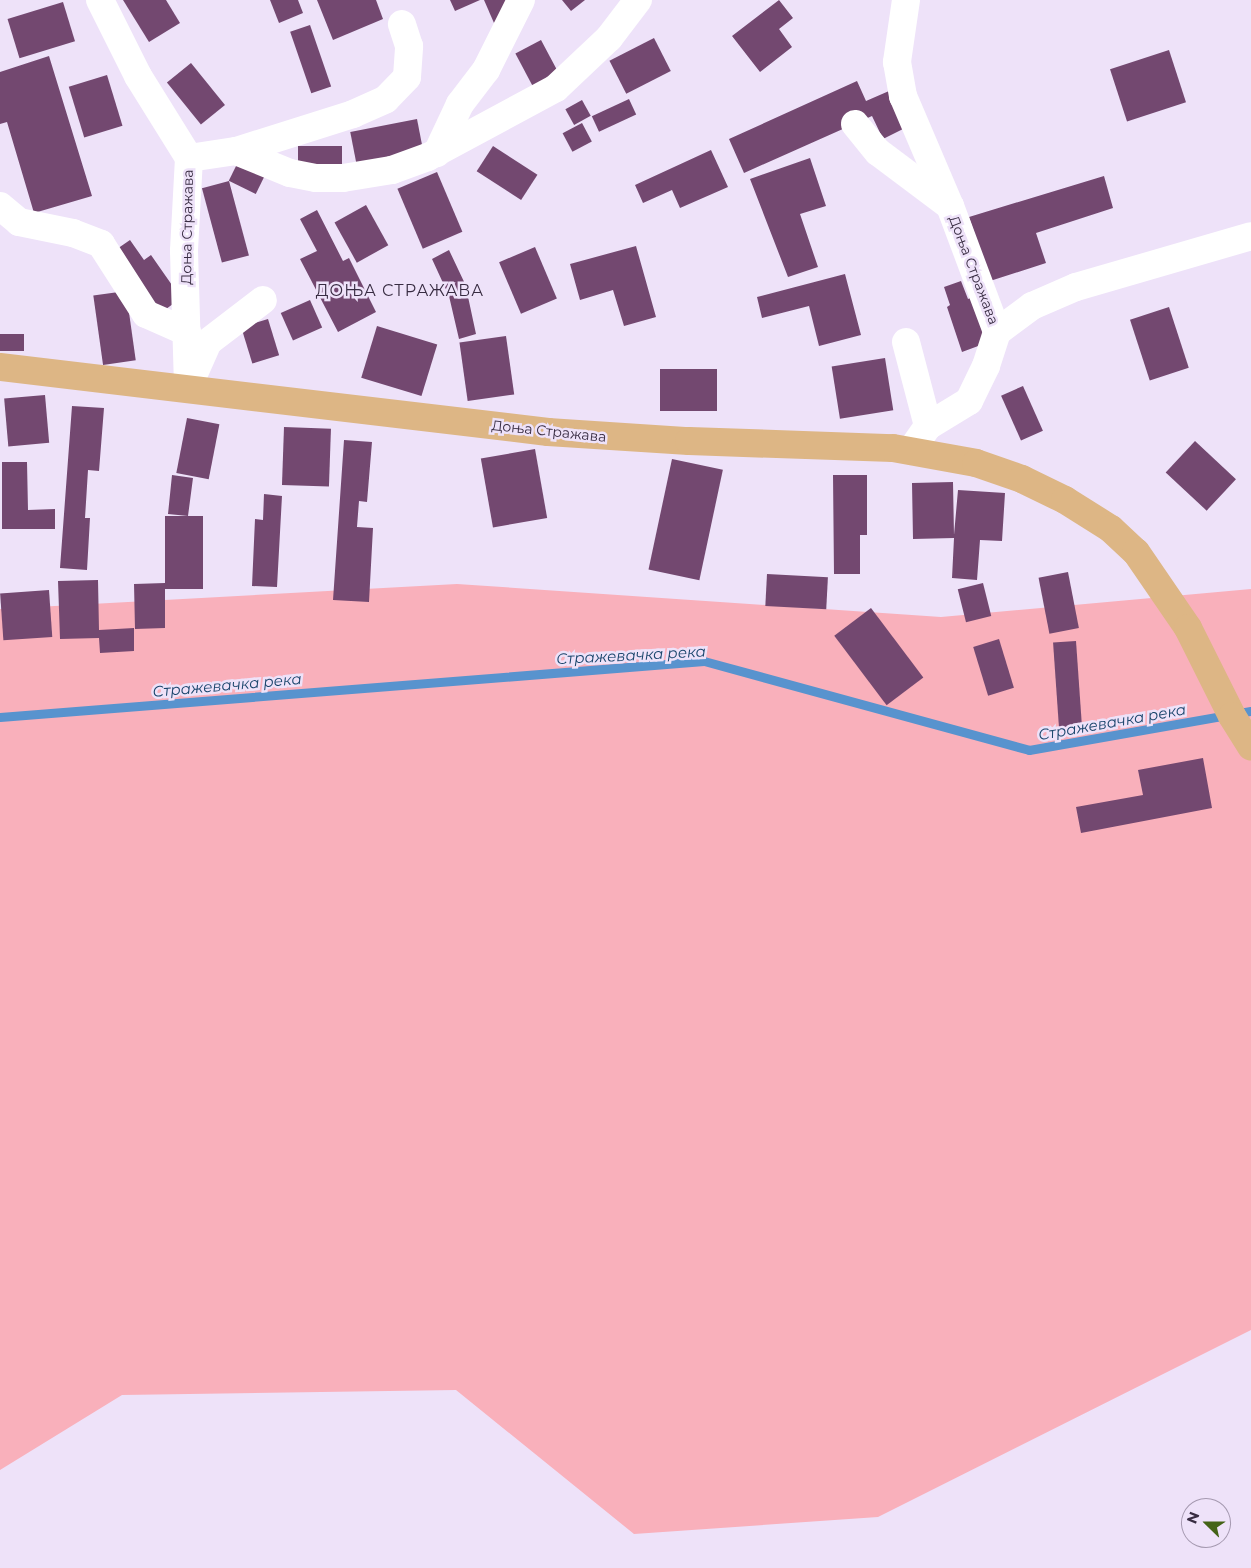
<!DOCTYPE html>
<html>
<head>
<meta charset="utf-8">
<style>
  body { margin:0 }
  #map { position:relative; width:1251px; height:1568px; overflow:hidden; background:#eee2f9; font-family:Montserrat,sans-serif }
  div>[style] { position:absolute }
  .green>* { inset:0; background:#f9b0bb }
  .stream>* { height:9px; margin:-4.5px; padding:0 4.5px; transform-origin:4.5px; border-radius:4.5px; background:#5893ce }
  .building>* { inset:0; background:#734870; transform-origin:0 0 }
  .minor>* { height:28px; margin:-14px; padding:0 14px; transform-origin:14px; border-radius:14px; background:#fff }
  .major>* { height:28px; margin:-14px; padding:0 14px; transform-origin:14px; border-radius:14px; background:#ddb685 }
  span { translate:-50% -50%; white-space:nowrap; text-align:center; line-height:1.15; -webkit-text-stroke:5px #eee2f9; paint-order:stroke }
  .street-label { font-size:14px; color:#382c42 }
  .water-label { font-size:15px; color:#19446b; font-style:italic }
  .quarter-label { font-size:16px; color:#382c42; letter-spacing:1px }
  .north { position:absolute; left:1181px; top:1498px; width:50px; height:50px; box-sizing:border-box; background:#eee2f9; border:1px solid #a599b0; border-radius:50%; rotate:292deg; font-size:14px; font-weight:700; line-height:20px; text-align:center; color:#382c42 }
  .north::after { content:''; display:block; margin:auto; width:18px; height:22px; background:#446317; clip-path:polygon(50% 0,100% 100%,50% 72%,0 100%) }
</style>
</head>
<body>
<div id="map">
  <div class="green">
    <div style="clip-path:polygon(457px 584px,941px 617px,1251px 589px,1251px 1330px,878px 1517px,634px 1534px,456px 1390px,122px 1395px,0 1470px,0 609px)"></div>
  </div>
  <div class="stream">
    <div style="left:0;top:717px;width:706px;rotate:-4.55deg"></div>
    <div style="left:704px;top:661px;width:337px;rotate:15.3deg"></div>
    <div style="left:1029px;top:750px;width:225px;rotate:-10deg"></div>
  </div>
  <div class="building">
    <div style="clip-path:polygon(123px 0,166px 0,180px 23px,149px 42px)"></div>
    <div style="clip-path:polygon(270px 0,298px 0,303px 13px,279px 23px)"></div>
    <div style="clip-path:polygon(317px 0,376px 0,383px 19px,333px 40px)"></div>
    <div style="clip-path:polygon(450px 0,480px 0,455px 11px)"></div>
    <div style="clip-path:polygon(484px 0,507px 0,513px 15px,494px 23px)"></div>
    <div style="clip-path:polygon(562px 0,585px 0,571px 11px)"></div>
    <div style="clip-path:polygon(779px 0,793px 18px,779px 29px,792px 47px,760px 72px,732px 36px)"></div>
    <div style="left:63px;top:2px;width:41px;height:58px;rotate:73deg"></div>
    <div style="left:310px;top:25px;width:65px;height:21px;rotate:71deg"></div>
    <div style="left:654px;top:38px;width:37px;height:50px;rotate:63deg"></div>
    <div style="left:541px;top:40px;width:44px;height:29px;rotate:62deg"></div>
    <div style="left:1169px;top:50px;width:55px;height:62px;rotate:72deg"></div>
    <div style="clip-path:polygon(49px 56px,92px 196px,34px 213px,7px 122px,0 124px,0 72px)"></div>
    <div style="left:191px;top:63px;width:54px;height:31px;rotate:51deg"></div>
    <div style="left:107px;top:75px;width:53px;height:40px;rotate:73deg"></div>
    <div style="clip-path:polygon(857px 81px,866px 101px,889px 91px,905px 128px,883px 139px,872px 116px,744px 173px,729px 139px)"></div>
    <div style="left:629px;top:99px;width:17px;height:41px;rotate:65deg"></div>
    <div style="left:582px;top:100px;width:18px;height:19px;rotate:61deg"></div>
    <div style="left:417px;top:119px;width:36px;height:68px;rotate:79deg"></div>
    <div style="left:582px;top:123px;width:21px;height:22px;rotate:62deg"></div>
    <div style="left:298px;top:146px;width:44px;height:25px"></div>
    <div style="left:493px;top:146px;width:53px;height:30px;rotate:33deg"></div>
    <div style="clip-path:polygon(711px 150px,728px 187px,680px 208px,672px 190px,643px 203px,635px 185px)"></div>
    <div style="clip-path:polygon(810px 158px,826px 206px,800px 214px,818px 267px,788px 277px,750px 179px)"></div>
    <div style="left:238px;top:162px;width:30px;height:21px;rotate:26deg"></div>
    <div style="left:437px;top:172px;width:65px;height:43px;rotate:67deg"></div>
    <div style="clip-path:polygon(1104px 176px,1113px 208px,1036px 233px,1046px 263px,990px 281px,969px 217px)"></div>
    <div style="left:229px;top:181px;width:77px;height:28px;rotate:75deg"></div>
    <div style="left:366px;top:205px;width:46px;height:36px;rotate:61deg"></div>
    <div style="clip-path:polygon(317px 210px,343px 261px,349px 258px,376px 312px,338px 332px,300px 259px,317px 251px,300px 219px)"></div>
    <div style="clip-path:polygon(130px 240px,144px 260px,151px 255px,181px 298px,158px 315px,114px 251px)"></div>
    <div style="clip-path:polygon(636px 246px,656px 317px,624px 326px,613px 290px,580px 300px,570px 264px)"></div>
    <div style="left:535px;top:247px;width:56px;height:39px;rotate:67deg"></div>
    <div style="clip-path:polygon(449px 250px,467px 288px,449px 296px,467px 292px,476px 334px,459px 339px,449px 296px,432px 259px)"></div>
    <div style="clip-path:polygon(845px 274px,861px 335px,819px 346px,809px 306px,762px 318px,757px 297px)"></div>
    <div style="clip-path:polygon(961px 281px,968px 299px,973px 297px,989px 342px,962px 352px,947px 307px,950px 305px,944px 287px)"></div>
    <div style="left:126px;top:291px;width:70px;height:33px;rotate:82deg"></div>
    <div style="left:310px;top:300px;width:30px;height:32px;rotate:66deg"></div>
    <div style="left:1169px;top:307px;width:64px;height:41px;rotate:72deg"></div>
    <div style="left:268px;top:319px;width:38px;height:28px;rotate:73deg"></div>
    <div style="left:377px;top:326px;width:63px;height:54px;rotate:17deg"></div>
    <div style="left:0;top:334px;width:24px;height:17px"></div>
    <div style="left:506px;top:336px;width:59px;height:47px;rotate:82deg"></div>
    <div style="left:885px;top:358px;width:53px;height:54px;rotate:81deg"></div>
    <div style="left:660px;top:369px;width:57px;height:42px"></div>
    <div style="left:1023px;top:386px;width:49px;height:24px;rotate:66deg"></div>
    <div style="left:45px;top:395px;width:48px;height:41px;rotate:85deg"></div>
    <div style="clip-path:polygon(72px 406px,104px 408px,99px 471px,88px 470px,85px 518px,90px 518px,87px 570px,60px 568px)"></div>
    <div style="left:187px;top:418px;width:33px;height:56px;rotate:11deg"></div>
    <div style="left:284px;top:427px;width:47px;height:58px;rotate:2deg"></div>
    <div style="clip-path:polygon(344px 440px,372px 442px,367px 502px,359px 501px,357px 527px,373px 528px,369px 602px,333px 600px)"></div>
    <div style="left:1195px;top:441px;width:56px;height:43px;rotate:43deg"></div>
    <div style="left:535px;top:449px;width:70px;height:55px;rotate:80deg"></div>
    <div style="left:672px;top:459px;width:52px;height:113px;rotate:12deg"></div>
    <div style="clip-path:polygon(2px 462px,27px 462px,28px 510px,55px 509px,55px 529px,2px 529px)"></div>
    <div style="clip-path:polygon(172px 475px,193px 478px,188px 516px,203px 516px,203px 589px,165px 589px,165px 628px,135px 629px,134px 584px,165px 583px,165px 516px,188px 516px,168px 514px)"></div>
    <div style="clip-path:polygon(833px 475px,867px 475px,867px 535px,860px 535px,860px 574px,834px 574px)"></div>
    <div style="clip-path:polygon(953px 482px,954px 535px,958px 490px,1005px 493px,1002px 541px,980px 540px,977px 580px,952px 578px,954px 538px,913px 539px,912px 483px)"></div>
    <div style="clip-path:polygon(264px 494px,282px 496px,277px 587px,252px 586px,255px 519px,263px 520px)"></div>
    <div style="left:1068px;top:572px;width:57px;height:30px;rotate:79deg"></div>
    <div style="left:767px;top:574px;width:61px;height:32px;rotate:3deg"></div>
    <div style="clip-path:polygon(98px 580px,99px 630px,134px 628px,134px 651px,100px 653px,99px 638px,60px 639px,58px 581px)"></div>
    <div style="left:983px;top:583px;width:34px;height:26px;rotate:76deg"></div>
    <div style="left:49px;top:590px;width:47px;height:49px;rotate:86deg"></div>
    <div style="left:871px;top:608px;width:87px;height:46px;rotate:53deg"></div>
    <div style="left:999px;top:639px;width:51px;height:27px;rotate:73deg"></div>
    <div style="left:1076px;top:641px;width:87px;height:23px;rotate:86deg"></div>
    <div style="clip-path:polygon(1203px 758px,1212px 808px,1081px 833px,1076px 807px,1143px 795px,1138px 770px)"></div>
  </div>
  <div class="minor">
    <div style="left:100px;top:0;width:85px;rotate:63.4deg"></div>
    <div style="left:138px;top:76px;width:97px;rotate:58.1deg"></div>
    <div style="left:189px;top:158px;width:93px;rotate:93.1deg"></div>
    <div style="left:184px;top:251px;width:137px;rotate:88.3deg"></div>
    <div style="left:906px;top:0;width:63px;rotate:98.3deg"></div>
    <div style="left:897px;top:62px;width:35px;rotate:80deg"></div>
    <div style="left:903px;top:96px;width:120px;rotate:66.9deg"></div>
    <div style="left:950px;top:206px;width:134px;rotate:69.5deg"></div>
    <div style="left:997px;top:332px;width:36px;rotate:108deg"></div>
    <div style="left:986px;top:366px;width:39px;rotate:116deg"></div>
    <div style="left:969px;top:401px;width:48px;rotate:148.6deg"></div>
    <div style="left:928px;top:426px;width:29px;rotate:125deg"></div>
    <div style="left:855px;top:124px;width:36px;rotate:51deg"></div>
    <div style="left:878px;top:152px;width:90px;rotate:36.9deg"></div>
    <div style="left:236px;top:151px;width:58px;rotate:22.2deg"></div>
    <div style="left:290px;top:173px;width:26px;rotate:11deg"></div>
    <div style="left:316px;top:178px;width:27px"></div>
    <div style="left:343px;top:178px;width:50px;rotate:-9.3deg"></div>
    <div style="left:392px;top:170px;width:38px;rotate:-20deg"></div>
    <div style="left:428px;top:157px;width:145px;rotate:-28.3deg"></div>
    <div style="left:556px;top:88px;width:73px;rotate:-43.3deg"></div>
    <div style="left:609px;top:38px;width:48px;rotate:-52.7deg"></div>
    <div style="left:437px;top:153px;width:54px;rotate:-64.9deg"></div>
    <div style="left:460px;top:104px;width:43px;rotate:-52.6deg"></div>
    <div style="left:486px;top:70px;width:78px;rotate:-63.4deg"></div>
    <div style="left:189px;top:158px;width:48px;rotate:-8.5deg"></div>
    <div style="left:236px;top:151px;width:123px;rotate:-17.5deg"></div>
    <div style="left:353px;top:114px;width:36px;rotate:-24deg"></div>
    <div style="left:386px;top:99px;width:30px;rotate:-46deg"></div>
    <div style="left:407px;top:77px;width:31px;rotate:-86deg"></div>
    <div style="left:409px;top:46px;width:23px;rotate:-108deg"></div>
    <div style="left:0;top:206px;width:25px;rotate:40deg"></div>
    <div style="left:19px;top:222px;width:55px;rotate:11.5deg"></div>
    <div style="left:73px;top:233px;width:30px;rotate:21deg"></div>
    <div style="left:101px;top:244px;width:83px;rotate:57.3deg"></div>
    <div style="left:146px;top:314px;width:45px;rotate:23.7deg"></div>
    <div style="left:997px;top:332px;width:44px;rotate:-36.6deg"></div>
    <div style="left:1032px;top:306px;width:48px;rotate:-23.4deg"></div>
    <div style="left:1076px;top:287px;width:182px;rotate:-16.2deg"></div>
    <div style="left:906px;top:342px;width:87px;rotate:75.3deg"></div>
    <div style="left:192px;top:378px;width:39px;rotate:-66deg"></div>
    <div style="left:208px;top:342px;width:69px;rotate:-37.4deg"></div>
  </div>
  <div class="major">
    <div style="left:0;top:367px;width:552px;rotate:6.76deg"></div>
    <div style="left:548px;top:432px;width:141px;rotate:3.7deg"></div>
    <div style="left:689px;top:441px;width:204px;rotate:2deg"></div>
    <div style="left:893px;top:448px;width:84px;rotate:10.2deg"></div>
    <div style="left:976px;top:463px;width:49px;rotate:19.2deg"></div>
    <div style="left:1022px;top:479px;width:48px;rotate:26deg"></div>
    <div style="left:1065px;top:500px;width:54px;rotate:32.2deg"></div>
    <div style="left:1111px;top:529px;width:34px;rotate:43deg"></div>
    <div style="left:1136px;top:552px;width:92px;rotate:55.6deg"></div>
    <div style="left:1188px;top:628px;width:98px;rotate:63.4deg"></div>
    <div style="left:1232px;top:716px;width:36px;rotate:58deg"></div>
  </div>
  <div class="street-label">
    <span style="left:187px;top:227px;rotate:-89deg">Доња Стражава</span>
    <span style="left:974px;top:270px;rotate:69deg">Доња Стражава</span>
    <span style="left:549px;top:431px;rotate:6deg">Доња Стражава</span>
  </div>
  <div class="water-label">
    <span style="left:631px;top:655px;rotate:-3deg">Стражевачка река</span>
    <span style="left:227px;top:685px;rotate:-5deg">Стражевачка река</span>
    <span style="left:1112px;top:722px;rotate:-10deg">Стражевачка река</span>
  </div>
  <div class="quarter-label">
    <span style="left:400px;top:291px">ДОЊА СТРАЖАВА</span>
  </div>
  <div class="north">N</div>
</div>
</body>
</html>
